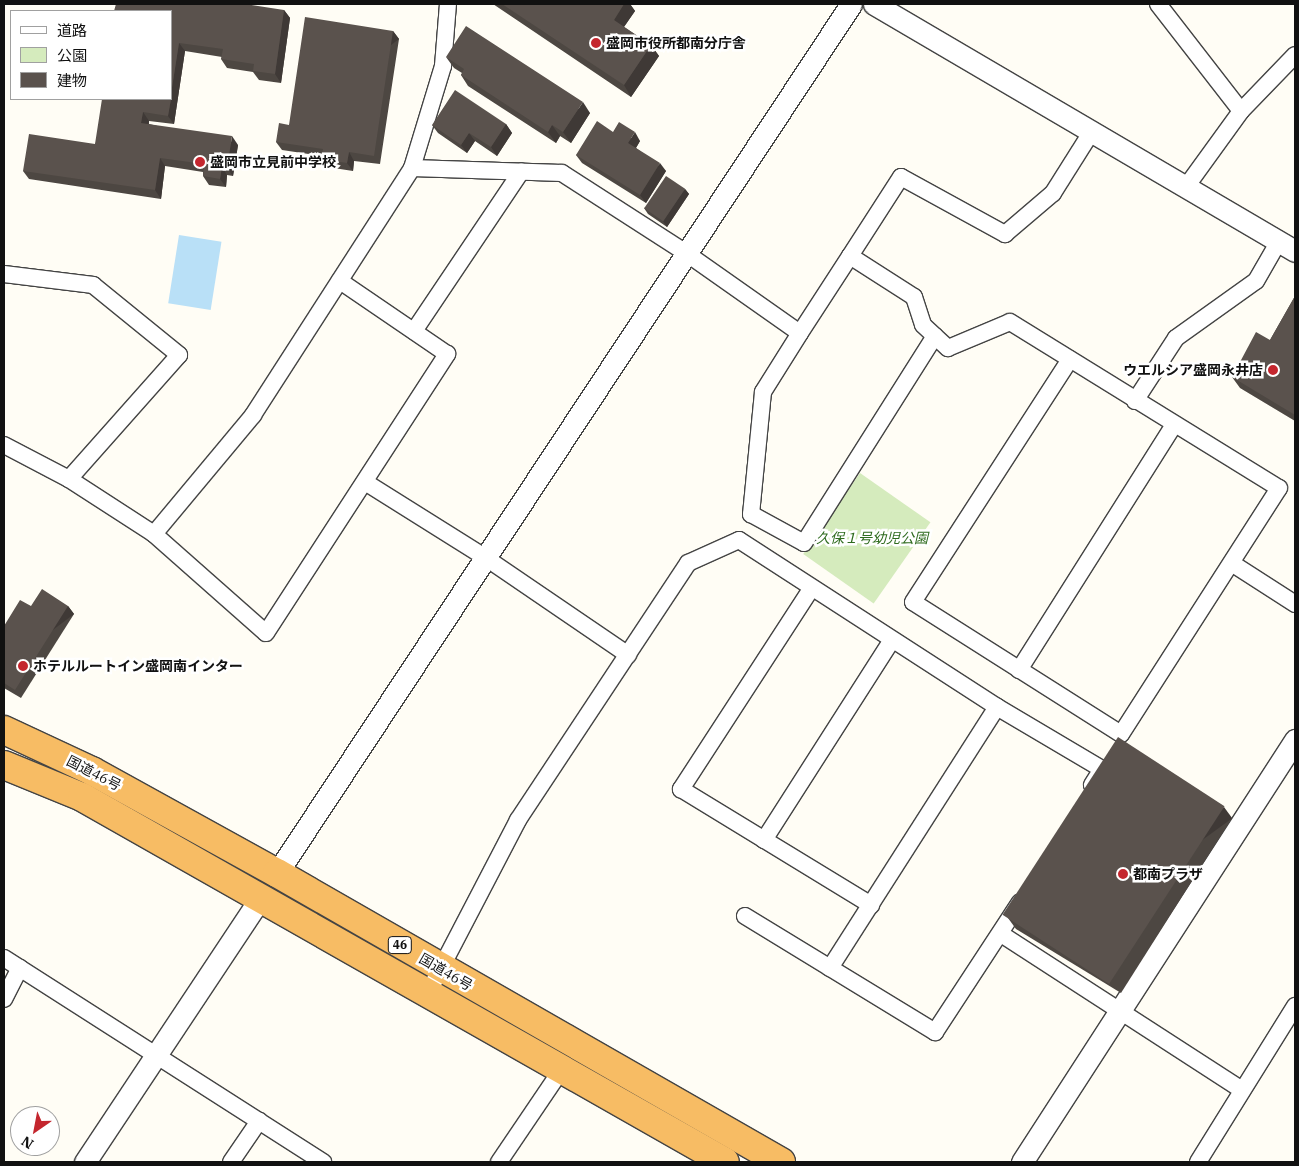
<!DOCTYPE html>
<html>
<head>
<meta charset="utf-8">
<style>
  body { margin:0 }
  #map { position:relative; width:1299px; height:1166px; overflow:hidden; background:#fffdf5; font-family:"IBM Plex Serif","Noto Sans JP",serif }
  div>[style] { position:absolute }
  .green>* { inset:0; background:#d5ebbd; transform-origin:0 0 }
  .water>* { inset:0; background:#b9e0f7; transform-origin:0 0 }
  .roads { filter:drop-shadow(1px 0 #444) drop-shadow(-1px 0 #444) drop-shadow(0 1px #444) drop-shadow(0 -1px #444) }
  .minor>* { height:16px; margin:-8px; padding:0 8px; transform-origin:8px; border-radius:8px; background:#fff }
  .tertiary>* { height:21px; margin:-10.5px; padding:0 10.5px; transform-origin:10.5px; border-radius:10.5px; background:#fff }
  .trunk>* { height:28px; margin:-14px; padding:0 14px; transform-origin:14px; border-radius:14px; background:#f7bc64 }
  .wall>* { inset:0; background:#4d4742 }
  .shaded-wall>* { inset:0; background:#3f3936; transform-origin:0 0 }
  .building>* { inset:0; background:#5a524d; transform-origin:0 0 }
  .dots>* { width:14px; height:14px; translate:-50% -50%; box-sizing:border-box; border:2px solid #fff; border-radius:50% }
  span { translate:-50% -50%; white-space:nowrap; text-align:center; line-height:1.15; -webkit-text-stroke:5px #fff; paint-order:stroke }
  .shield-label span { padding:1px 4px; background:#fff; border:1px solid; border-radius:4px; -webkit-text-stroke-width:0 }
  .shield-label { font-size:12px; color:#111; font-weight:700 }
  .poi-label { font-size:14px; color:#111; font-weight:700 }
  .left { translate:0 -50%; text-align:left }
  .right { translate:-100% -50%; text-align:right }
  .park-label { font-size:14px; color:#2f6b1f; font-style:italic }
  .street-label { font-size:14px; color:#111 }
  .frame { position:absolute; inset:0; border:5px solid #111; pointer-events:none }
  .legend { position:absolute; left:10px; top:10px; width:162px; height:90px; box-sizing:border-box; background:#fff; border:1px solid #a0a0a0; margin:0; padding:6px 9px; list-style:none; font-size:15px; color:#111 }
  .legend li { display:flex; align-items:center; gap:10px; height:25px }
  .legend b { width:25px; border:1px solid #a0a0a0 }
  .north { position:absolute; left:10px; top:1106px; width:50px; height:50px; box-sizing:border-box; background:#fff; border:1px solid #a0a0a0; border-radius:50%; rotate:213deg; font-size:14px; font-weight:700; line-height:20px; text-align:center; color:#111 }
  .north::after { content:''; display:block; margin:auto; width:18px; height:22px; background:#c4262e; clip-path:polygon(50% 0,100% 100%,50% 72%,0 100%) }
</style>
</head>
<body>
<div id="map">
  <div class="green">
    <div style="left:860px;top:473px;width:86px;height:99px;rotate:35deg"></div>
  </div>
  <div class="water">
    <div style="left:179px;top:235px;width:43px;height:69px;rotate:9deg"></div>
  </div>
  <div class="roads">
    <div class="minor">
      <div style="left:1158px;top:4px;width:135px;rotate:52.2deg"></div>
      <div style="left:412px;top:168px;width:150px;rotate:1.9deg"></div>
      <div style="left:562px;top:173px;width:148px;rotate:32.8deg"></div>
      <div style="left:686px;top:253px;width:139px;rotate:35.1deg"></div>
      <div style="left:800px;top:333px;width:92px;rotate:-57deg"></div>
      <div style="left:850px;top:256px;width:76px;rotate:32.6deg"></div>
      <div style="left:914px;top:297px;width:29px;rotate:72deg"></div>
      <div style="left:923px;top:325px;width:34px;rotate:43deg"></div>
      <div style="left:948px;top:348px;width:67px;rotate:-22.8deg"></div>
      <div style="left:1010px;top:322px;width:316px;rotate:31.7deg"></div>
      <div style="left:1279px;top:488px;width:292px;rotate:122.7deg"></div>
      <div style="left:1121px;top:734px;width:246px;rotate:-147.6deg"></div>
      <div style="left:913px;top:602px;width:289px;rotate:-57.1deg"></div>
      <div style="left:1186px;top:187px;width:94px;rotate:-54.1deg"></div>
      <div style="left:1241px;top:111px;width:78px;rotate:-46deg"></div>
      <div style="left:850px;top:256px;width:94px;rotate:-57.2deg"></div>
      <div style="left:901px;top:177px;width:119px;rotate:28.7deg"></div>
      <div style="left:1005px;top:234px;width:63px;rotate:-40.5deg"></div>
      <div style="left:1053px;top:193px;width:73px;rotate:-57.8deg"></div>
      <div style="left:4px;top:274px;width:90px;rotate:7deg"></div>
      <div style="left:93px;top:285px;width:111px;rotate:39.1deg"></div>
      <div style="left:179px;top:355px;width:166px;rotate:131.6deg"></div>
      <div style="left:414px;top:331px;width:192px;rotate:-56.1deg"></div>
      <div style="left:800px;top:333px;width:70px;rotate:122.1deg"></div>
      <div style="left:763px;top:392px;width:123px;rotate:95.6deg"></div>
      <div style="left:751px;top:514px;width:60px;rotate:28.7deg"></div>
      <div style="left:804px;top:543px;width:245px;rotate:-57.7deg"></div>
      <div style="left:1135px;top:401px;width:75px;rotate:-56.9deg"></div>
      <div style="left:1176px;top:338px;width:98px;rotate:-35.5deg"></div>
      <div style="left:1256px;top:281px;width:46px;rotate:-60.1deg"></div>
      <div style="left:4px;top:445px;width:73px;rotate:27.6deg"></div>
      <div style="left:69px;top:479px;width:101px;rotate:32.9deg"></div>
      <div style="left:154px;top:534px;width:149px;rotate:41.5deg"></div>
      <div style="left:266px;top:633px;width:333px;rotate:-57deg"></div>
      <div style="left:447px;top:354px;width:130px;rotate:-145.7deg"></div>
      <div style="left:365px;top:482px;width:143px;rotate:32.1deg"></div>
      <div style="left:486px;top:558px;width:172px;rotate:34.3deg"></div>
      <div style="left:154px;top:534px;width:155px;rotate:-50.2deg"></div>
      <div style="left:253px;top:415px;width:294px;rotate:-57.2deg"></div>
      <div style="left:412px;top:168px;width:107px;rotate:-73.1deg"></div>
      <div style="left:443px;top:66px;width:62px;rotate:-85.4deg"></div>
      <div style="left:1233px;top:564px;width:74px;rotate:32.8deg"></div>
      <div style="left:811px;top:589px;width:239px;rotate:123deg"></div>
      <div style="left:681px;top:789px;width:223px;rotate:31.4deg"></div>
      <div style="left:1019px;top:670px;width:290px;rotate:-57.7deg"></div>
      <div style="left:764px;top:840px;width:237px;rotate:-57.4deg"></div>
      <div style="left:745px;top:916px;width:223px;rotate:31.4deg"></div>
      <div style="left:935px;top:1032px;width:155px;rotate:-56.8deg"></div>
      <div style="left:1001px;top:934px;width:286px;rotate:32.9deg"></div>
      <div style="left:4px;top:958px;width:379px;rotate:32.6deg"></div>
      <div style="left:830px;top:968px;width:310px;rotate:-57.4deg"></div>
      <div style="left:428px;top:993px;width:195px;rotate:-62.5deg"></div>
      <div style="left:518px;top:820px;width:308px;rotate:-56.5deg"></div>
      <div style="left:688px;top:563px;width:56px;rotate:-24.3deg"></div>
      <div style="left:739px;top:540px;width:307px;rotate:32.9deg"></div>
      <div style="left:997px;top:707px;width:122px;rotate:30.6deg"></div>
      <div style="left:1102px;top:769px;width:19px;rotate:122deg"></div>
      <div style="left:4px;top:999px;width:35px;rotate:-63deg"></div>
      <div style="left:231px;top:1162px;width:50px;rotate:-55.7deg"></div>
      <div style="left:499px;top:1162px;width:112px;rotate:-55.9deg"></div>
      <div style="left:1198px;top:1162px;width:184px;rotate:-58.1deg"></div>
    </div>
    <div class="tertiary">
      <div style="left:874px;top:4px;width:488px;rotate:30.4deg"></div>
      <div style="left:277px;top:873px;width:1041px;rotate:-56.55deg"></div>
      <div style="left:85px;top:1162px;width:318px;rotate:-56.4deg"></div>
      <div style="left:1022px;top:1162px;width:503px;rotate:-57.1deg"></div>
    </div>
    <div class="trunk">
      <div style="left:4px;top:730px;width:97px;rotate:25deg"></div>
      <div style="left:92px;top:771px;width:211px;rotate:28.9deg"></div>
      <div style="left:277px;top:873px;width:581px;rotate:29.83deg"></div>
      <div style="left:4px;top:765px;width:84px;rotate:22.3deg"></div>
      <div style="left:82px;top:797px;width:739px;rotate:29.58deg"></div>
    </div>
  </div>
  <div class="wall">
    <div style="clip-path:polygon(493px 4px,630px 4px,635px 11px,624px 27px,651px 45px,659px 56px,631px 97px)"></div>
    <div style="clip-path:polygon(284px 10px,290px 18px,281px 83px,259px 80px,253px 72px,227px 68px,221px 59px,222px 57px,185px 51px,174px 124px,149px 121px,149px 124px,238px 145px,233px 176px,227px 175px,226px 187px,209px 185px,203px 176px,203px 172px,165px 166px,161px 199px,29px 179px,23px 171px,95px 144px,171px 11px)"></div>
    <div style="clip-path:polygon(393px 31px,399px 39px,380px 164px,354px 161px,353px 171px,327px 167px,321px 159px,322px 156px,282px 150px,276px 142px,289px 125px)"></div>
    <div style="clip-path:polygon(446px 57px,590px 113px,571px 143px,560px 136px,556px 143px,468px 86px,461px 75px,462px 73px,454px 68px)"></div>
    <div style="clip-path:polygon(506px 124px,512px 133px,497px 156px,475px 141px,467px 153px,438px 133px,432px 125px)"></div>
    <div style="clip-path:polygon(613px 132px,640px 141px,636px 148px,666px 171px,646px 203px,582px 163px,576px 155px)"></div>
    <div style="clip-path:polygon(685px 189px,689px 194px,667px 227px,648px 214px,644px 208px)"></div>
    <div style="clip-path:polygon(1295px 296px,1295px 421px,1240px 388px,1232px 377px,1270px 340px)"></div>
    <div style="clip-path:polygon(31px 606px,68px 606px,74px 614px,21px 698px,4px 688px,4px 626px)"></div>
    <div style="clip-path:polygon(1232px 818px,1121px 993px,1016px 929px,1008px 918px)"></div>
  </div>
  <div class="shaded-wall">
    <div style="clip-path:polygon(624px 4px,630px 4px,635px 11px,621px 31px,614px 20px)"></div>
    <div style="clip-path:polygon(284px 10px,290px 18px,281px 83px,275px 74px)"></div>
    <div style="left:393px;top:31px;width:10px;height:126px;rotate:53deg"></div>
    <div style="clip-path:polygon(179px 43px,185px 51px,174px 124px,168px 116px,171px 99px,171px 94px)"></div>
    <div style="clip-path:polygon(651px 45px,659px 56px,631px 97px,624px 85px)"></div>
    <div style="clip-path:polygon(583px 102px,590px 113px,571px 143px,563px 132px)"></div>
    <div style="clip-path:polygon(143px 112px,149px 121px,147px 131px,141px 123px)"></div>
    <div style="clip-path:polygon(506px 124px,512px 133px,497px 156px,491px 147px)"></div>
    <div style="clip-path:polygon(552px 125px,560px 136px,556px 143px,548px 132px)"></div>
    <div style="clip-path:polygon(635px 132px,640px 141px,634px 151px,628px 143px)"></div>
    <div style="clip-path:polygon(469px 133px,475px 141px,467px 153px,461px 145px)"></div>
    <div style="clip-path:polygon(232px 136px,238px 145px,233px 176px,227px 168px)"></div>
    <div style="clip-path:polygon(349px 152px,354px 161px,353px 171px,347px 163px)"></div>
    <div style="clip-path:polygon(160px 158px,165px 166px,161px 199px,155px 190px)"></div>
    <div style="clip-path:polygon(660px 163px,666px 171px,646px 203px,640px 195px)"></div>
    <div style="clip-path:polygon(222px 167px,227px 175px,226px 187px,220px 179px)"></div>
    <div style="clip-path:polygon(685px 189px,689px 194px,667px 227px,663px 221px)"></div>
    <div style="left:68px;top:606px;width:10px;height:99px;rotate:53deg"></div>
    <div style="left:1224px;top:807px;width:14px;height:207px;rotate:54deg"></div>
  </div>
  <div class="building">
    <div style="clip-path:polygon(116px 4px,245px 4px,284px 10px,275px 74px,253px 71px,254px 64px,221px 59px,223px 49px,179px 43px,171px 94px,171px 11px,114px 11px)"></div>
    <div style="clip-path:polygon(502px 4px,624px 4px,614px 20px,651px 45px,624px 85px)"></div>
    <div style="clip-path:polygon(305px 17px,393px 31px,374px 156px,349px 152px,347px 163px,321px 159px,323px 149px,276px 142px,279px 123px,289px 125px)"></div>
    <div style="clip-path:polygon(466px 26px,583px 102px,563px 132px,552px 125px,548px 132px,461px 75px,464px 69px,446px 57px)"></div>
    <div style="clip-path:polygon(455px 90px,506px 124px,491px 147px,469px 133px,461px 145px,432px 125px)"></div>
    <div style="clip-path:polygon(102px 99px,171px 99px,168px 116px,143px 112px,141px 123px,232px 136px,227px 168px,222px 167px,220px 179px,203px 176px,204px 164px,160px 158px,155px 190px,23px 171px,29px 134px,95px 144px)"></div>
    <div style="clip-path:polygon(597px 121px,613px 132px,619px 122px,635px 132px,628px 143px,660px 163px,640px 195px,576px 155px)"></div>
    <div style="left:666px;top:176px;width:23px;height:39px;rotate:34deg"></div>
    <div style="clip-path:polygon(1295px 296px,1295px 415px,1232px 377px,1256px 332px,1270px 340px)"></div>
    <div style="clip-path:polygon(42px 589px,68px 606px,15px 690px,4px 683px,4px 626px,20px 600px,31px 606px)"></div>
    <div style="left:1118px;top:737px;width:127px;height:212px;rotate:33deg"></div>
  </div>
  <div class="dots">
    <div style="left:596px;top:43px;background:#c4262e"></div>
    <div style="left:200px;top:162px;background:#c4262e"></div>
    <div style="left:1273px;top:370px;background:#c4262e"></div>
    <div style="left:23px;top:666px;background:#c4262e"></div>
    <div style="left:1123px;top:874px;background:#c4262e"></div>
  </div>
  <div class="shield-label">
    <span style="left:400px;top:945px">46</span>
  </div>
  <div class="poi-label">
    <span class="left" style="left:606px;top:43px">盛岡市役所都南分庁舎</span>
    <span class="left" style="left:210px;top:162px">盛岡市立見前中学校</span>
    <span class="right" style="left:1263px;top:370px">ウエルシア盛岡永井店</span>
    <span class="left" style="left:33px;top:666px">ホテルルートイン盛岡南インター</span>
    <span class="left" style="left:1133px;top:874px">都南プラザ</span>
  </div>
  <div class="park-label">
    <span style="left:872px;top:538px">久保１号幼児公園</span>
  </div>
  <div class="street-label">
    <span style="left:94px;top:773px;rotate:27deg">国道46号</span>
    <span style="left:446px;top:972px;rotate:30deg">国道46号</span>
  </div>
  <div class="frame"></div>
  <ul class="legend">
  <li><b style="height:6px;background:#fff"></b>道路</li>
  <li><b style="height:14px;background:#d5ebbd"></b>公園</li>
  <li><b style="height:14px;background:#5a524d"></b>建物</li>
  </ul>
  <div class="north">N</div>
</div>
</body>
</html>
